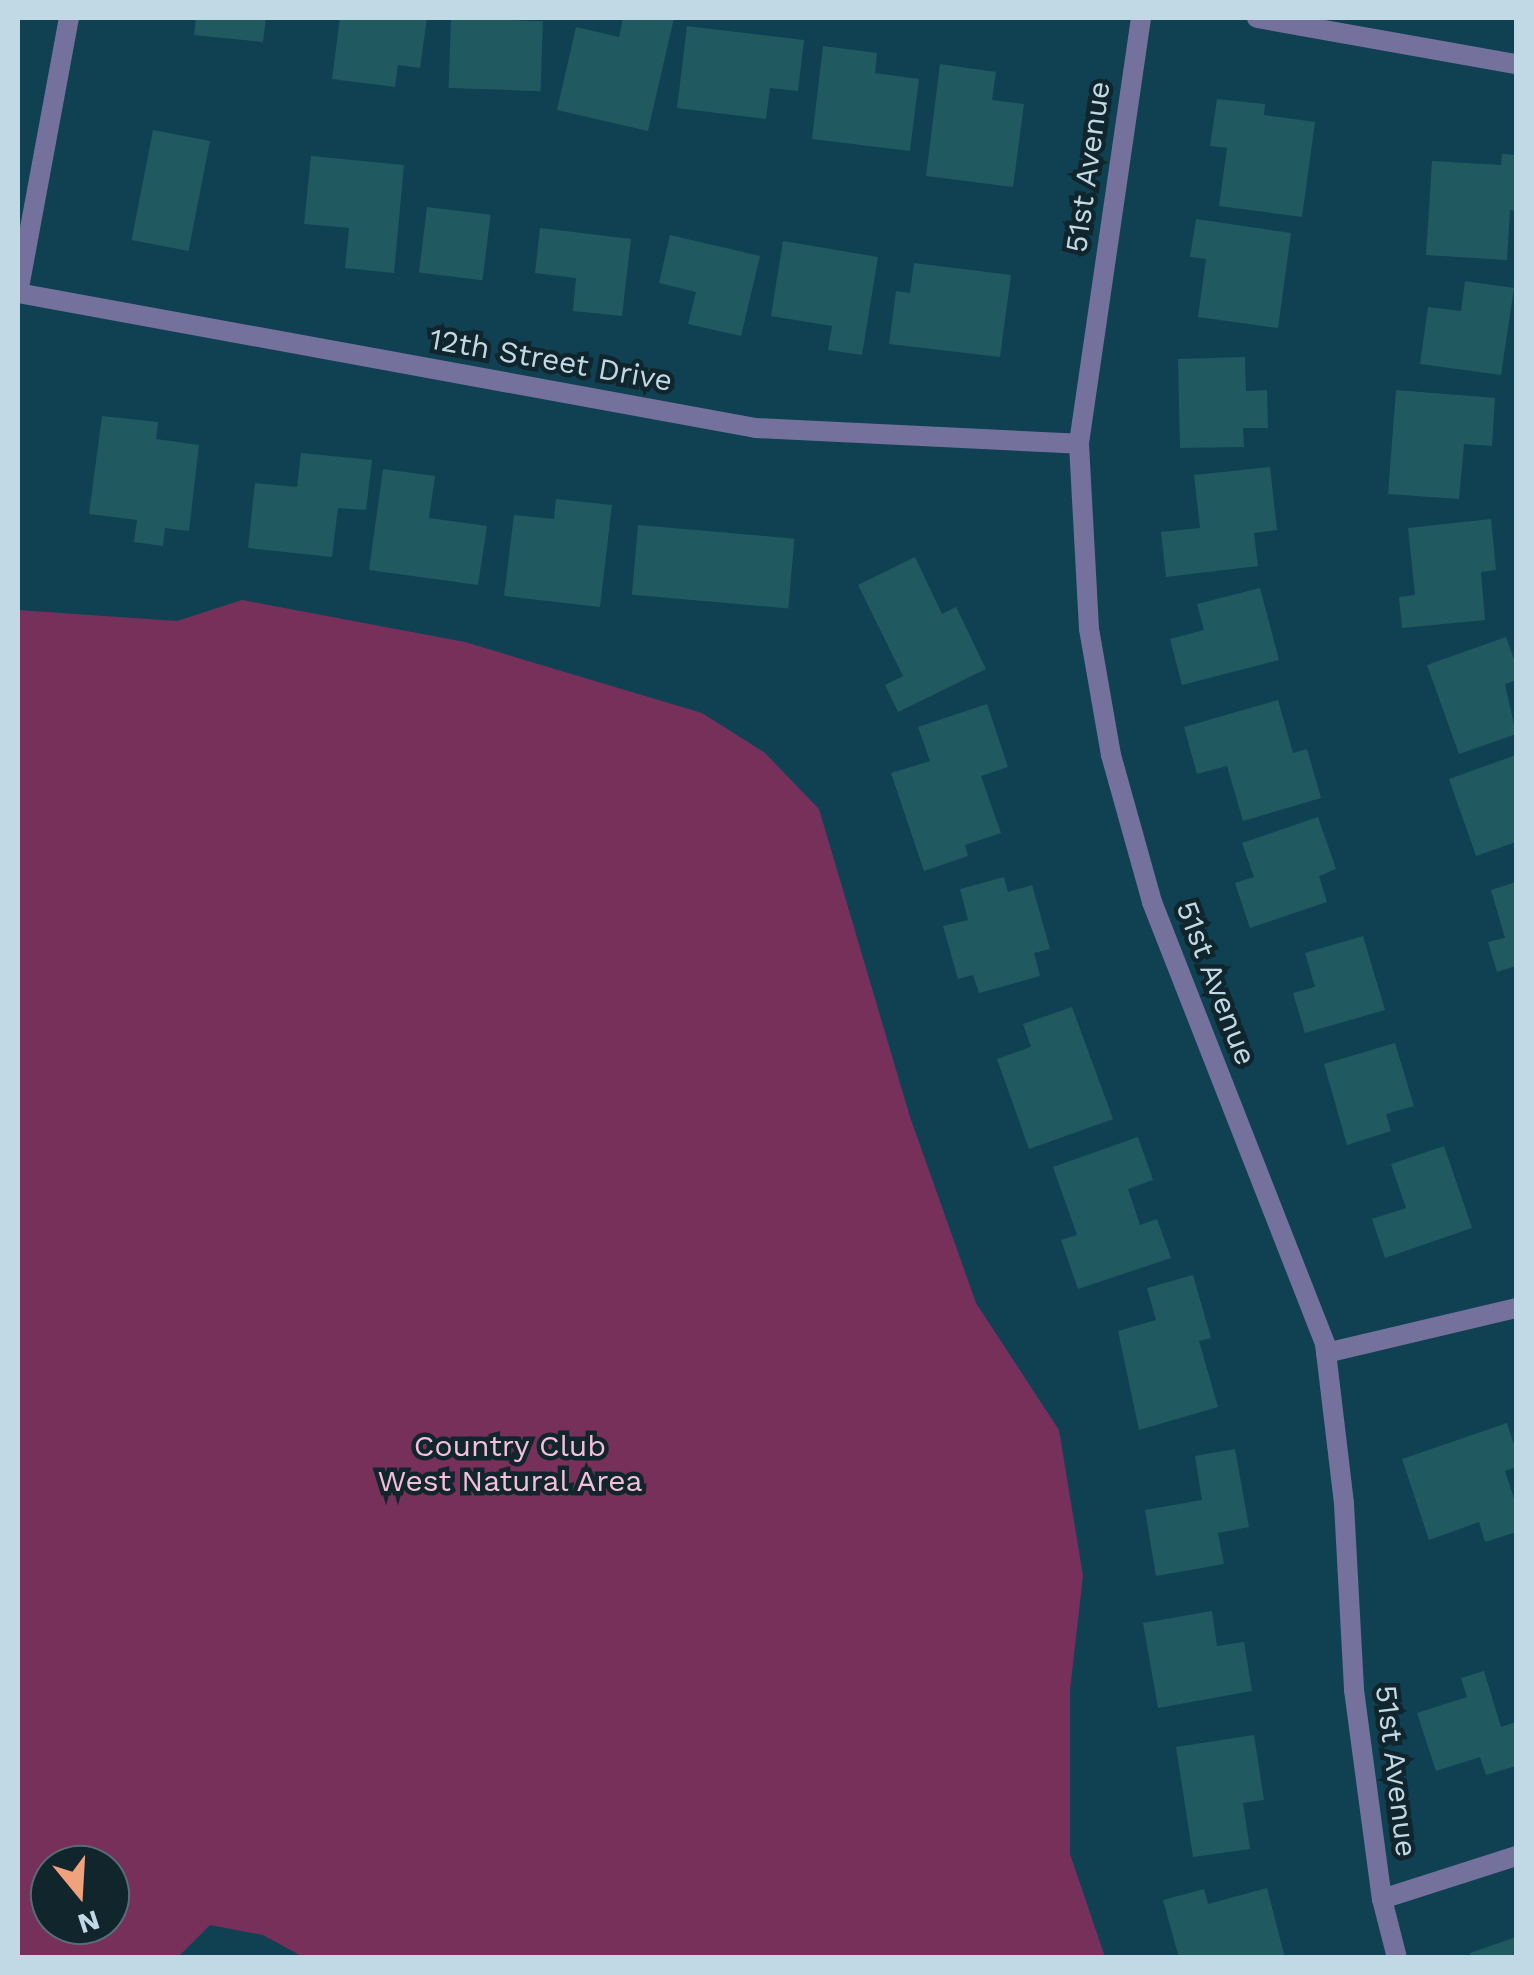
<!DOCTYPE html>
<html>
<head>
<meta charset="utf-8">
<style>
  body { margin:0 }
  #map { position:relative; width:1534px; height:1975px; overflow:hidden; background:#0f4152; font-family:"Work Sans",sans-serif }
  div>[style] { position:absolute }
  .green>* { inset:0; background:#77305a }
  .building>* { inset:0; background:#215960; transform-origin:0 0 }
  .minor>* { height:20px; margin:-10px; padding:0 10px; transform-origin:10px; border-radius:10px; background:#74729d }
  span { translate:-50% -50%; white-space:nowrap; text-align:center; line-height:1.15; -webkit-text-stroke:9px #11252d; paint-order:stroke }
  .street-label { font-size:30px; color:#c1d9e4 }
  .park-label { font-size:30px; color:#f5bfdb }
  .frame { position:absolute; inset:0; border:20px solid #c1d9e4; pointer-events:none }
  .north { position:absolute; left:30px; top:1845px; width:100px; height:100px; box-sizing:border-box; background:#11252d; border:2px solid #576d76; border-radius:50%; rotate:162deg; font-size:28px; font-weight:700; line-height:40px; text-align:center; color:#c1d9e4 }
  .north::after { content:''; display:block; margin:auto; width:35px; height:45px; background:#f1a17b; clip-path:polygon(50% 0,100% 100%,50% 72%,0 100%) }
</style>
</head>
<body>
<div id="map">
  <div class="green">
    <div style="clip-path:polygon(evenodd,242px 600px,465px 642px,702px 713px,765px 753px,819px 809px,910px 1117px,976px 1303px,1059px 1430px,1083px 1576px,1070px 1690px,1070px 1854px,1105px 1957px,305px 1958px,263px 1935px,210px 1925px,178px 1957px,18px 1957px,18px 610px,177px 621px,242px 600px,50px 1865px,110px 1865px,110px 1925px,50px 1925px,50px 1865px)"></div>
  </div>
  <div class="building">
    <div style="clip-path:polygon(196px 18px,266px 18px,263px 42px,194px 35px)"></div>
    <div style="clip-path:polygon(340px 18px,427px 18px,420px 68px,398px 65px,395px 87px,332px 79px)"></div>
    <div style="left:451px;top:18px;width:92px;height:70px;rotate:2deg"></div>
    <div style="clip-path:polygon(623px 18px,674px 18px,648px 131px,557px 110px,576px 27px,619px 37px)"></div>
    <div style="clip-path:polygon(687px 26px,804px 40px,798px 91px,770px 88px,766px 119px,677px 108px)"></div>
    <div style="clip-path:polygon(823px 46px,877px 53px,875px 73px,919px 79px,910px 151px,812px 139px)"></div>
    <div style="clip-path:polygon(940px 64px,996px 72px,992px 100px,1024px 104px,1013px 187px,926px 176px)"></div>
    <div style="clip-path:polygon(1217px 99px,1265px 104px,1264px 115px,1315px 122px,1302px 217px,1219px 206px,1227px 148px,1210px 146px)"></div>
    <div style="left:153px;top:130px;width:58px;height:112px;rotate:11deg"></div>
    <div style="clip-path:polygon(1502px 154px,1516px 155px,1516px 211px,1510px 210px,1507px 260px,1426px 255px,1432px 161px,1501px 165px)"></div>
    <div style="clip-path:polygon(311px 156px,404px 165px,394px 273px,345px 268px,349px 228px,304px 224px)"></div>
    <div style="left:427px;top:207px;width:64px;height:66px;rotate:7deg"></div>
    <div style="clip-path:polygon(1196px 219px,1291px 233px,1278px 328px,1198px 317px,1206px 259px,1190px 257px)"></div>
    <div style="clip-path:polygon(540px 228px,631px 239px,622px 316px,573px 311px,576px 278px,535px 273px)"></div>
    <div style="clip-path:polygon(670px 235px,760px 256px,741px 336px,688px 324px,696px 292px,659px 283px)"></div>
    <div style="clip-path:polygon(783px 241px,878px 257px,862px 355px,828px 350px,832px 326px,771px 316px)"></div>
    <div style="clip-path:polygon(914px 263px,1011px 275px,1000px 357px,889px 344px,896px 291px,910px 293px)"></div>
    <div style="clip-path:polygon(1465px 281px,1514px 288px,1501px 375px,1420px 364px,1428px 307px,1461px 311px)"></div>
    <div style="clip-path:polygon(1245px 357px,1246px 391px,1267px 390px,1268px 428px,1243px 428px,1244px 447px,1180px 448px,1178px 359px)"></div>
    <div style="clip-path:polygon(1396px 390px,1495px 398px,1492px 446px,1464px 444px,1459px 499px,1388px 494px)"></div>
    <div style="clip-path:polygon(102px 416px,158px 422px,156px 439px,199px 445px,189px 531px,165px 528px,163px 546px,134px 542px,137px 520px,89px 514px)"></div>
    <div style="clip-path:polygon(301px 453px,372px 460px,366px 510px,338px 508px,332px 557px,248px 548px,255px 483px,297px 487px)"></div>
    <div style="clip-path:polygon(1270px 467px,1277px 530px,1254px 533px,1258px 566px,1166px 577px,1161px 532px,1200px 528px,1194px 475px)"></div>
    <div style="clip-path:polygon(383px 469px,435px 476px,429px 518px,487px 526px,478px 585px,369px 570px)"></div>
    <div style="clip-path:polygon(556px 499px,612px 505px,600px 607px,504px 596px,514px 515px,554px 519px)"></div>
    <div style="clip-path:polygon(1491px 519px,1496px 570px,1481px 572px,1485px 620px,1402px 628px,1399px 597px,1415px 595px,1408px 528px)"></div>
    <div style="left:638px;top:525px;width:157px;height:70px;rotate:5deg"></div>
    <div style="clip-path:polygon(915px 557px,942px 614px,956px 607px,986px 669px,898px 712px,885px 685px,903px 676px,858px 585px)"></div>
    <div style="clip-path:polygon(1260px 588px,1279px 660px,1182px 685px,1170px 639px,1204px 630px,1197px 604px)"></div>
    <div style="clip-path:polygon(1506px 637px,1516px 665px,1516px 680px,1505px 684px,1516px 734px,1459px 754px,1427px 665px)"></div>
    <div style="clip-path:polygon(1278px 700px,1293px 753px,1307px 749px,1321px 798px,1243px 821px,1227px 766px,1197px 774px,1184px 727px)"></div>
    <div style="clip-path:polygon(987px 704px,1008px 767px,981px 776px,1001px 833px,965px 845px,968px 856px,924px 871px,891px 773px,930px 761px,918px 727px)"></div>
    <div style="clip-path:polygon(1516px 755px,1516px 842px,1476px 856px,1449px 779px)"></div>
    <div style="clip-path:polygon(1318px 817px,1336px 869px,1319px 876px,1327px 902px,1250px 928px,1235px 883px,1254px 877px,1242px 843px)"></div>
    <div style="clip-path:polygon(1004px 877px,1008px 892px,1032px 885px,1050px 949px,1034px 953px,1040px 976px,979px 993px,973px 975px,958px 979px,943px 926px,968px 920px,960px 889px)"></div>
    <div style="clip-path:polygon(1516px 882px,1516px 966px,1497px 972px,1488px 942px,1505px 938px,1491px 890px)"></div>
    <div style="clip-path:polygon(1363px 936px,1385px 1010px,1305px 1033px,1293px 993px,1315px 987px,1305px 953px)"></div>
    <div style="clip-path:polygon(1072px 1007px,1113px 1119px,1029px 1149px,997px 1059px,1031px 1047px,1023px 1024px)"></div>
    <div style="clip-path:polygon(1395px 1043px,1414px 1106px,1386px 1114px,1391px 1131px,1347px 1145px,1324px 1064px)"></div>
    <div style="clip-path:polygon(1138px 1137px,1153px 1180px,1128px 1189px,1140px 1225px,1157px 1219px,1171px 1258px,1078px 1289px,1061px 1240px,1077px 1235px,1053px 1167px)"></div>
    <div style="clip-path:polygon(1444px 1146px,1472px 1228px,1385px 1258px,1372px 1219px,1406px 1208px,1391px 1164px)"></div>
    <div style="clip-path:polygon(1193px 1275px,1211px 1338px,1199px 1341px,1218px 1407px,1139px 1430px,1118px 1331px,1156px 1320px,1147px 1288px)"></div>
    <div style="clip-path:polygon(1507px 1423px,1516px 1451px,1516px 1467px,1505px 1471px,1516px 1505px,1516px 1532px,1485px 1542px,1479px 1522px,1429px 1540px,1402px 1459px)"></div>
    <div style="clip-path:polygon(1235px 1449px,1249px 1527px,1218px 1533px,1224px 1564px,1156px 1576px,1145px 1510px,1202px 1500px,1195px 1456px)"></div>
    <div style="clip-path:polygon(1212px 1611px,1217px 1646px,1244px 1642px,1252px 1691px,1158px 1708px,1143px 1623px)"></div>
    <div style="clip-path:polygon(1484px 1671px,1501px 1727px,1516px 1722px,1516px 1766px,1486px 1775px,1480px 1757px,1436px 1771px,1417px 1713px,1467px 1697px,1461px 1678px)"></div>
    <div style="clip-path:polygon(1254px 1735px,1264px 1800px,1243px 1803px,1250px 1849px,1193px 1857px,1176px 1747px)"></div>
    <div style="clip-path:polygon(1267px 1888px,1285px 1958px,1179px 1958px,1163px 1900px,1204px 1889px,1208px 1904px)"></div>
    <div style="clip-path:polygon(1516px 1937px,1516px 1958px,1471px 1958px,1470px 1953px)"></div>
  </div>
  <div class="minor">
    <div style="left:1141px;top:18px;width:430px;rotate:98.3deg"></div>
    <div style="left:1079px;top:444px;width:185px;rotate:86.9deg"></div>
    <div style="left:1089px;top:629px;width:128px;rotate:80.1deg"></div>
    <div style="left:1111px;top:755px;width:153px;rotate:74.4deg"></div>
    <div style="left:1152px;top:902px;width:475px;rotate:68.6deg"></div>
    <div style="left:1325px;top:1344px;width:161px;rotate:83.2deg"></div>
    <div style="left:1344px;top:1504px;width:186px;rotate:86.9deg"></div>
    <div style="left:1354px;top:1690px;width:211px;rotate:82.4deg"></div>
    <div style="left:1382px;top:1899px;width:61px;rotate:75.7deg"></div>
    <div style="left:1257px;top:18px;width:263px;rotate:10.1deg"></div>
    <div style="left:18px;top:293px;width:750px;rotate:10.37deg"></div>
    <div style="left:756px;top:428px;width:323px;rotate:2.8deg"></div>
    <div style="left:18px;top:293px;width:280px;rotate:-79.5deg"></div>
    <div style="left:1326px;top:1353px;width:195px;rotate:-13.3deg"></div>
    <div style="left:1382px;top:1899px;width:141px;rotate:-17.8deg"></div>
  </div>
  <div class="street-label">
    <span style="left:1088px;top:167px;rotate:-82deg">51st Avenue</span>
    <span style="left:551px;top:360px;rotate:10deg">12th Street Drive</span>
    <span style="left:1216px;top:983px;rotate:69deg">51st Avenue</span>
    <span style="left:1396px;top:1771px;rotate:83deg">51st Avenue</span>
  </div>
  <div class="park-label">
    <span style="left:510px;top:1463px">Country Club<br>West Natural Area</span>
  </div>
  <div class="frame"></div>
  <div class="north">N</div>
</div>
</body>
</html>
